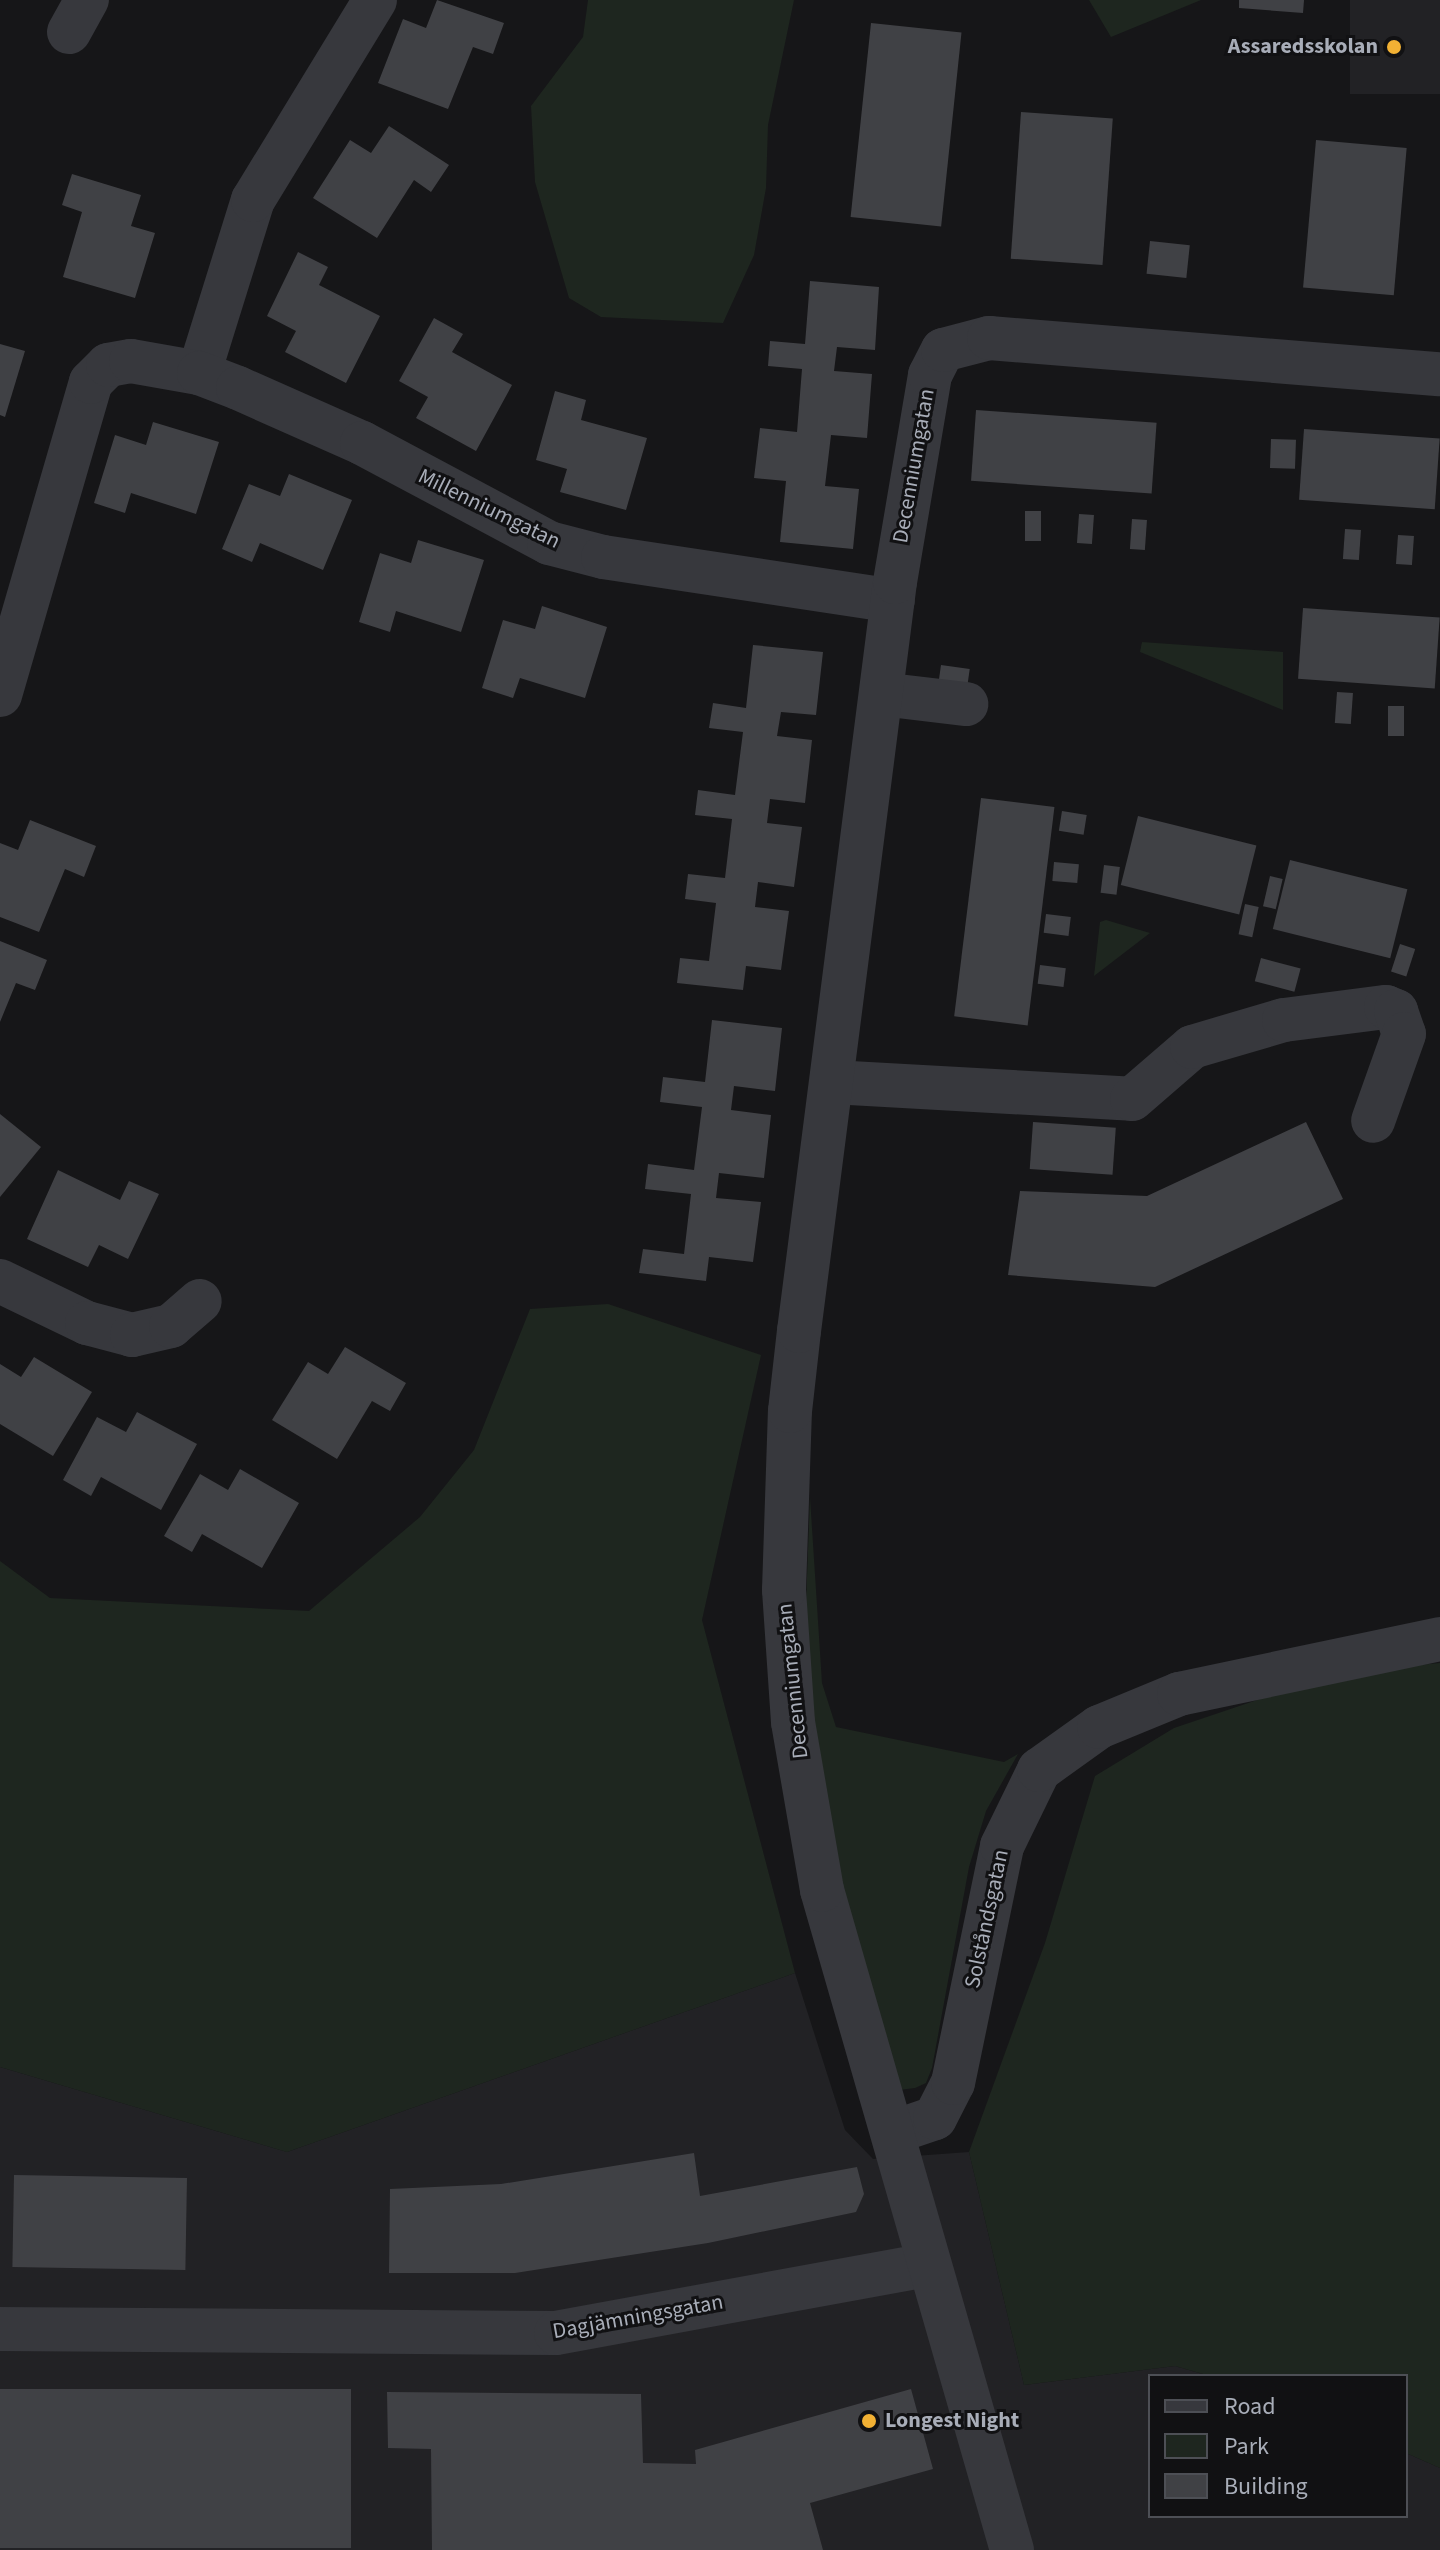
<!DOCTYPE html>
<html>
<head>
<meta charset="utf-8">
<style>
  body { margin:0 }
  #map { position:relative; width:1440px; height:2550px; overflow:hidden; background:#161618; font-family:"Source Sans 3",sans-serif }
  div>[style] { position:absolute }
  .built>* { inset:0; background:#222225; transform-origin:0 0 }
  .green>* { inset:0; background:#1e261f }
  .building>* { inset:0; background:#404145; transform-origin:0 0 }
  .minor>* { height:44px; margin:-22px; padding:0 22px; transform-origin:22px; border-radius:22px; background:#37383d }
  .dots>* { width:22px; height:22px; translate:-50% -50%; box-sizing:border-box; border:4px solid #111113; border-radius:50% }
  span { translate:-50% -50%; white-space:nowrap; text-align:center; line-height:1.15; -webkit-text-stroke:6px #111113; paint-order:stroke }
  .poi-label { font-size:22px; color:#a8adb8; font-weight:700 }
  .right { translate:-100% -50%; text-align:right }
  .left { translate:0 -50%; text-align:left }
  .street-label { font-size:22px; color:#a8adb8 }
  .legend { position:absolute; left:1148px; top:2374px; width:260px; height:144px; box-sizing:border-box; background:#111113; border:2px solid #4d4f55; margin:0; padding:10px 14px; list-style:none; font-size:24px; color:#a8adb8 }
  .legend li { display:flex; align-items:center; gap:16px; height:40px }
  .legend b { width:40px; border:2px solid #4d4f55 }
</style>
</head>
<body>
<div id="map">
  <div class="built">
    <div style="left:1350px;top:0;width:90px;height:94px"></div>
    <div style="clip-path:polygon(795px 1973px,845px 2130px,873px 2159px,969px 2152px,1024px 2385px,1175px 2366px,1210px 2376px,1150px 2376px,1150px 2516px,1406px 2516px,1406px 2453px,1440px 2468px,1440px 2550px,0 2550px,0 2067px,287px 2152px)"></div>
  </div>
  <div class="green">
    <div style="clip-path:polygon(588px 0,794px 0,768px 125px,766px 188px,754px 255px,723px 323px,601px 317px,569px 298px,535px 182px,531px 106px,583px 37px)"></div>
    <div style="clip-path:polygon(1089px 0,1201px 0,1111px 37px)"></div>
    <div style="clip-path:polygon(1142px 642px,1283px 652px,1283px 710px,1140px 652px)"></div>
    <div style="clip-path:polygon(1106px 920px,1150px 933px,1094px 976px,1100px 922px)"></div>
    <div style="clip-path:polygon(608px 1304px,761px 1355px,702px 1620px,795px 1973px,287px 2152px,0 2067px,0 1561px,50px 1598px,309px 1611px,420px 1517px,474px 1450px,530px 1309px)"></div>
    <div style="clip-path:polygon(810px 1497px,822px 1683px,836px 1727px,1004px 1762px,1018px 1754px,986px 1811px,969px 1867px,932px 2068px,926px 2083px,915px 2088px,899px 2090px,848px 1916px,816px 1763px,805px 1632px)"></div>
    <div style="clip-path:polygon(1440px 1663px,1440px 2468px,1406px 2453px,1406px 2376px,1210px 2376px,1175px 2366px,1024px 2385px,969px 2152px,1045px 1943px,1095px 1776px,1174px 1728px,1340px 1672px)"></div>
  </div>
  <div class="building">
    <div style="clip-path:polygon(437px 0,504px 23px,493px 54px,473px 47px,448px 109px,378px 83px,403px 19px,426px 28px)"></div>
    <div style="clip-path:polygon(1239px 0,1304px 0,1303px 13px,1239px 8px)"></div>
    <div style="left:871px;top:23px;width:91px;height:195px;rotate:6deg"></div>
    <div style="left:1021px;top:112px;width:92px;height:147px;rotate:4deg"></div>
    <div style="clip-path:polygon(389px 126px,449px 165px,431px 192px,414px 180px,377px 238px,313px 198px,350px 140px,371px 153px)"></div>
    <div style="left:1316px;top:140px;width:91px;height:148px;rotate:5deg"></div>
    <div style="clip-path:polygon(72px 174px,141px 195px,131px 226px,155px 233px,135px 298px,63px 277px,82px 212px,62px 205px)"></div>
    <div style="left:1150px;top:241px;width:40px;height:33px;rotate:6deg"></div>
    <div style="clip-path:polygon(298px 252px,328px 267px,319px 285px,380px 316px,346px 383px,285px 352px,296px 331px,267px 316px)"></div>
    <div style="clip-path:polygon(810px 281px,879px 287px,875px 350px,837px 347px,834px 371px,872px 374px,867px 438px,831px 435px,825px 486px,859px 489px,853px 549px,780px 542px,786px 481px,754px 478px,760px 428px,797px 432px,802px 369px,768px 366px,770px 341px,805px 344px)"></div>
    <div style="clip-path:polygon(434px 318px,463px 334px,452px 352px,512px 385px,476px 451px,416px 418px,428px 397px,399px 381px)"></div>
    <div style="clip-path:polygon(0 344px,25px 351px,5px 417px,0 415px)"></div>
    <div style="clip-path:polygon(555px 391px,586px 400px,581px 420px,647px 438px,626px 510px,560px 492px,567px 469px,536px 460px)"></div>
    <div style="left:976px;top:410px;width:181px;height:71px;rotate:4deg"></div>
    <div style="clip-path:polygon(153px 422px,219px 442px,196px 514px,131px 493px,125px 513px,94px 503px,115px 435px,146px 445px)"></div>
    <div style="left:1304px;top:429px;width:136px;height:71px;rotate:4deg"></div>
    <div style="left:1271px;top:439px;width:25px;height:29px;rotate:2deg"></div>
    <div style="clip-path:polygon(289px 474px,352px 500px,323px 570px,260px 543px,252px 562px,222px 549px,249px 484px,280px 496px)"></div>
    <div style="left:1025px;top:511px;width:16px;height:30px"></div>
    <div style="left:1079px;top:514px;width:15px;height:29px;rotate:4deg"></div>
    <div style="left:1132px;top:519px;width:15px;height:30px;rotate:4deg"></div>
    <div style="left:1345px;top:529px;width:16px;height:30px;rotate:4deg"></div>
    <div style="left:1398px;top:535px;width:16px;height:29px;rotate:4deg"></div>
    <div style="clip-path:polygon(418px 540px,484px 560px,461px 632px,396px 611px,390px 632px,359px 622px,380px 553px,411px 563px)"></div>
    <div style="clip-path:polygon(542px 606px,607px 627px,585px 698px,520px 678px,513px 698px,482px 688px,503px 620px,535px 629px)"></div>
    <div style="left:1303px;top:608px;width:137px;height:71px;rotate:4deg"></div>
    <div style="clip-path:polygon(753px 645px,823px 652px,816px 715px,781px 712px,777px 736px,812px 740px,805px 803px,770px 799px,767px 823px,802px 827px,794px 887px,758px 882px,755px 907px,789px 911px,781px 970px,746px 966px,743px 990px,677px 983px,680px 958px,709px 961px,716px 903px,685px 899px,688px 874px,725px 878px,732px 819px,695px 815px,698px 790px,735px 795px,743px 732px,709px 728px,713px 703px,746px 708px)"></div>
    <div style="left:941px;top:665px;width:29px;height:22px;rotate:8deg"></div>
    <div style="left:1337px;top:692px;width:16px;height:31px;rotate:4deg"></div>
    <div style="left:1388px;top:706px;width:16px;height:30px"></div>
    <div style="left:981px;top:798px;width:74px;height:220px;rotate:7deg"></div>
    <div style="left:1062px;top:811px;width:25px;height:20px;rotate:9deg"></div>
    <div style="left:1138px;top:816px;width:122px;height:71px;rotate:14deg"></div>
    <div style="clip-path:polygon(30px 820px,96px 846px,84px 877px,65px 869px,39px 932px,0 917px,0 843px,18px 850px)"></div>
    <div style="left:1290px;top:860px;width:121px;height:71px;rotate:14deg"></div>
    <div style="left:1054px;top:862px;width:25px;height:19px;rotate:5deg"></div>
    <div style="left:1104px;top:865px;width:16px;height:28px;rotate:7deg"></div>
    <div style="left:1270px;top:876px;width:13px;height:31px;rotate:13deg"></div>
    <div style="left:1245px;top:904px;width:14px;height:31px;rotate:12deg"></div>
    <div style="left:1046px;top:914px;width:25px;height:19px;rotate:7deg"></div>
    <div style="clip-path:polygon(0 941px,47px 960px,35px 990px,16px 983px,0 1022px)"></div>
    <div style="left:1400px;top:944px;width:16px;height:29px;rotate:18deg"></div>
    <div style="left:1261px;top:958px;width:41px;height:24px;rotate:15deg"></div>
    <div style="left:1040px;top:965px;width:26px;height:19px;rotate:7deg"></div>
    <div style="clip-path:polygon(712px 1020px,782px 1028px,775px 1091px,734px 1086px,731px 1110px,771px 1115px,764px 1178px,719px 1173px,716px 1198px,761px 1202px,753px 1262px,709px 1257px,706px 1281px,639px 1273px,643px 1249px,684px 1254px,691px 1194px,645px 1189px,648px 1164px,694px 1170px,702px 1107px,660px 1102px,663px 1077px,705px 1082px)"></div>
    <div style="clip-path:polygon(0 1114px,41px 1147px,0 1197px)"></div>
    <div style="left:1033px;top:1122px;width:83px;height:47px;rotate:4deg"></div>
    <div style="clip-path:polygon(1306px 1122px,1343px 1199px,1155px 1287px,1008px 1275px,1020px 1191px,1147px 1196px)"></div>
    <div style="clip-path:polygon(58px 1170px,120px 1200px,129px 1181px,159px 1194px,128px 1259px,99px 1245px,88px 1267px,27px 1239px)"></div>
    <div style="clip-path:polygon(345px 1347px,406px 1383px,390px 1411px,372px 1401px,337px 1459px,272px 1420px,308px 1362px,328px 1374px)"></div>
    <div style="clip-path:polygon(34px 1357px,92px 1392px,53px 1456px,0 1424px,0 1364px,21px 1377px)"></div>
    <div style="clip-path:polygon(137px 1412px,197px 1444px,161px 1510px,101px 1477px,91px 1496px,63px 1480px,97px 1417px,126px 1432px)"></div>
    <div style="clip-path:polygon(240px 1469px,299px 1503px,262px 1568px,202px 1534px,192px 1552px,164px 1536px,200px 1474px,228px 1490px)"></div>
    <div style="clip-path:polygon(694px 2153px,700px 2196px,857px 2167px,864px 2194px,856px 2212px,708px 2243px,515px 2273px,389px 2273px,390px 2189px,501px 2184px)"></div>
    <div style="left:14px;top:2175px;width:173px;height:92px;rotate:1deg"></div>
    <div style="left:351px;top:2389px;width:159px;height:351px;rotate:90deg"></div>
    <div style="clip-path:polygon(911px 2389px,933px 2469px,810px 2503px,823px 2550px,432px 2550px,431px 2449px,388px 2448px,387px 2392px,641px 2394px,643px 2463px,696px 2464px,695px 2450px)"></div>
  </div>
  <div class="minor">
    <div style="left:69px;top:32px;width:37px;rotate:-61deg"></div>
    <div style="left:199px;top:373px;width:181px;rotate:-72.7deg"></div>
    <div style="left:253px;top:200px;width:234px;rotate:-58.6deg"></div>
    <div style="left:881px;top:694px;width:86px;rotate:6.7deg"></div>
    <div style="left:0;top:695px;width:326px;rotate:-73.8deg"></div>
    <div style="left:91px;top:382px;width:24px;rotate:-45deg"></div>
    <div style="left:108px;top:365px;width:23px;rotate:-10deg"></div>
    <div style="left:131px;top:361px;width:69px;rotate:10deg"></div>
    <div style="left:199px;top:373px;width:42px;rotate:21deg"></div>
    <div style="left:238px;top:388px;width:136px;rotate:23.9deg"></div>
    <div style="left:362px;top:443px;width:212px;rotate:28.1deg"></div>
    <div style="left:549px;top:543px;width:56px;rotate:14.5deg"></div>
    <div style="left:603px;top:557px;width:293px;rotate:8.6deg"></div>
    <div style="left:832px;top:1082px;width:300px;rotate:3.2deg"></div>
    <div style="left:1132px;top:1099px;width:79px;rotate:-40.9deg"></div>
    <div style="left:1192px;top:1047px;width:96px;rotate:-16.4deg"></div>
    <div style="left:1284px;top:1020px;width:103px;rotate:-7.3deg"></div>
    <div style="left:1386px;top:1007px;width:11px;rotate:22deg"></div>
    <div style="left:1396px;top:1011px;width:24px;rotate:71deg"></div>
    <div style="left:1404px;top:1034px;width:92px;rotate:109.6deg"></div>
    <div style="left:0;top:1281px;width:97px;rotate:25.8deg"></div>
    <div style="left:87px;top:1323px;width:47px;rotate:14.9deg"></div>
    <div style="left:132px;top:1335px;width:40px;rotate:-13deg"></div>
    <div style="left:171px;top:1326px;width:38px;rotate:-41deg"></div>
    <div style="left:894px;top:2132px;width:43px;rotate:-18.9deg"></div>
    <div style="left:935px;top:2118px;width:39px;rotate:-63deg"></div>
    <div style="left:953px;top:2083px;width:242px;rotate:-78.3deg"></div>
    <div style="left:1002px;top:1846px;width:85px;rotate:-64deg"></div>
    <div style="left:1039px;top:1770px;width:74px;rotate:-35.6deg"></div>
    <div style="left:1099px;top:1727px;width:87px;rotate:-22.4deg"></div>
    <div style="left:1179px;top:1694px;width:267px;rotate:-11.9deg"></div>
    <div style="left:0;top:2329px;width:556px;rotate:0.41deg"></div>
    <div style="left:556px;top:2333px;width:378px;rotate:-10.4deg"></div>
    <div style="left:1012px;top:2550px;width:687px;rotate:-106.06deg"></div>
    <div style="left:822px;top:1890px;width:170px;rotate:-99.8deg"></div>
    <div style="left:793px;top:1722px;width:132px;rotate:-93.9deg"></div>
    <div style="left:784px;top:1590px;width:179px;rotate:-88.1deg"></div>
    <div style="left:790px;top:1411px;width:81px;rotate:-83.6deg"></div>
    <div style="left:799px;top:1331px;width:755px;rotate:-82.7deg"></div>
    <div style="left:895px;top:582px;width:210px;rotate:-80.4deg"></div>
    <div style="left:930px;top:375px;width:28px;rotate:-63deg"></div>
    <div style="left:943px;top:350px;width:48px;rotate:-14.6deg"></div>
    <div style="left:989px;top:338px;width:452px;rotate:4.6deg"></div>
  </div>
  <div class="dots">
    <div style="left:1394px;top:47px;background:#f2b134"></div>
    <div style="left:869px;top:2421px;background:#f2b134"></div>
  </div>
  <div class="poi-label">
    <span class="right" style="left:1378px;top:47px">Assaredsskolan</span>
    <span class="left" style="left:885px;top:2421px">Longest Night</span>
  </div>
  <div class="street-label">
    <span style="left:914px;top:466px;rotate:-80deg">Decenniumgatan</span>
    <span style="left:489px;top:509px;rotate:26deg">Millenniumgatan</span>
    <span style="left:793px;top:1681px;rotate:-96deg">Decenniumgatan</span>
    <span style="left:987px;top:1919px;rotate:-78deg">Solståndsgatan</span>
    <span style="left:638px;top:2317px;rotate:-10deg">Dagjämningsgatan</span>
  </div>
  <ul class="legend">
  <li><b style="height:10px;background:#37383d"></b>Road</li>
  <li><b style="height:22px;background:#1e261f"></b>Park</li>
  <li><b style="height:22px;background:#404145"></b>Building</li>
  </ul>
</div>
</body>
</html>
